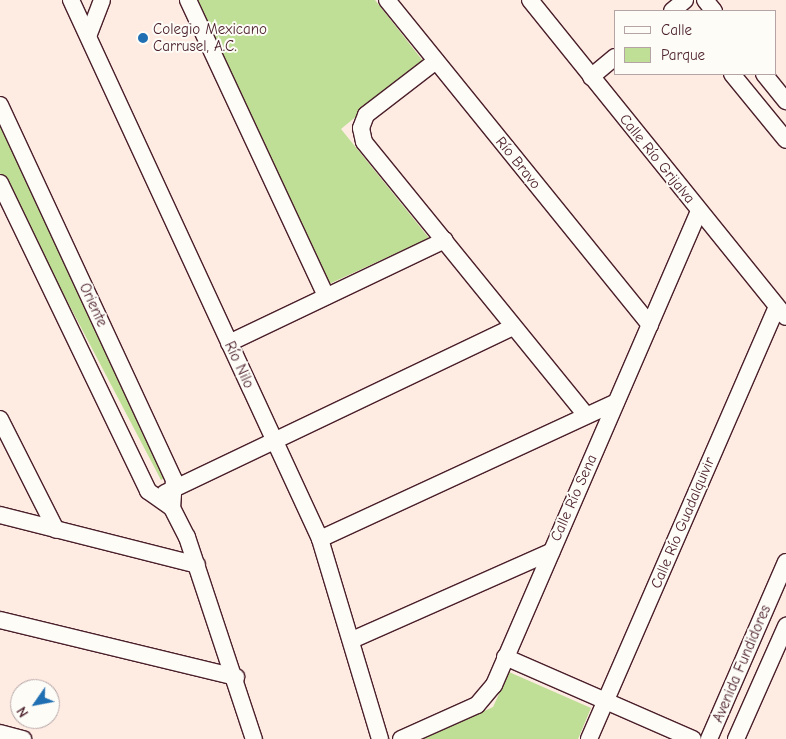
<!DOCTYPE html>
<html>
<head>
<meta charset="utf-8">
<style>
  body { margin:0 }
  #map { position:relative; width:786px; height:739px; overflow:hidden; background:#feece3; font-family:"Comic Neue",sans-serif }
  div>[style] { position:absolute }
  .green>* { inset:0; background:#bfde96 }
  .roads { filter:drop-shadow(1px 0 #4a1f2b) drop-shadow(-1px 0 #4a1f2b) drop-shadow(0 1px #4a1f2b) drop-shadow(0 -1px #4a1f2b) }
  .minor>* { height:16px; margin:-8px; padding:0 8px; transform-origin:8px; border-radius:8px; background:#fdfcf7 }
  .dots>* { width:14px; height:14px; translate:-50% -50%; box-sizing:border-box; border:2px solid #fdfcf7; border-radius:50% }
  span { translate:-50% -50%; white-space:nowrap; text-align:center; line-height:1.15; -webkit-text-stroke:4px #fdfcf7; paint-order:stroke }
  .poi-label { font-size:15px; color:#4a1f2b }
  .left { translate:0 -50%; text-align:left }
  .street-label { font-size:15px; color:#4a1f2b }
  .legend { position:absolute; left:614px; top:10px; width:162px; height:65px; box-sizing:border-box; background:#fdfcf7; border:1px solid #b5a4a5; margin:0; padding:6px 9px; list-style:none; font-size:15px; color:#4a1f2b }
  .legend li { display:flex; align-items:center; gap:10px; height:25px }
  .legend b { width:25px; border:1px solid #b5a4a5 }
  .north { position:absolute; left:10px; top:679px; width:50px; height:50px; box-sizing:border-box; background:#fdfcf7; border:1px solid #b5a4a5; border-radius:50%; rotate:237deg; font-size:14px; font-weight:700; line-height:20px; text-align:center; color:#4a1f2b }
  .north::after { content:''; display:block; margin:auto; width:18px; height:22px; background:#1f6fb2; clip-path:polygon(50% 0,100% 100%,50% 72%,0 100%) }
</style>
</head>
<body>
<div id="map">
  <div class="green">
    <div style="clip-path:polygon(195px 0,375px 0,423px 61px,341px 129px,429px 238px,329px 284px)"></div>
    <div style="clip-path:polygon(0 113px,168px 476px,161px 480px,0 173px)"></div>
    <div style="clip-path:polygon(509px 672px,591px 708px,578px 739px,423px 739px,493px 707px)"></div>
  </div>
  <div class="roads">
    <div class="minor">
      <div style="left:71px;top:0;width:594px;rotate:65.2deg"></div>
      <div style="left:320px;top:539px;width:209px;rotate:73.3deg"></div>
      <div style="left:188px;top:0;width:327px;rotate:65deg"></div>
      <div style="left:387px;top:0;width:418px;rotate:51deg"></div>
      <div style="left:530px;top:0;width:407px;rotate:51.1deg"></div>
      <div style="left:705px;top:0;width:14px;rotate:51deg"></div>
      <div style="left:672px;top:11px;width:17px;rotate:-40deg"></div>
      <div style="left:89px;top:34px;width:36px;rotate:-69deg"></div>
      <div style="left:436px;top:61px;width:88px;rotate:142.4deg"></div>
      <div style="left:366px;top:115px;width:14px;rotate:111deg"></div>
      <div style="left:361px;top:128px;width:14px;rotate:78deg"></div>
      <div style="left:364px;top:142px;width:352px;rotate:50.9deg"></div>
      <div style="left:732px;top:74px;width:85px;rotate:50.7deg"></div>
      <div style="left:764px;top:74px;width:35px;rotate:51deg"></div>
      <div style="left:591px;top:77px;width:31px;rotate:-40deg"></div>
      <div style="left:0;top:105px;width:413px;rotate:65.1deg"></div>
      <div style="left:174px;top:480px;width:28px;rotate:94deg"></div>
      <div style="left:0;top:183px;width:342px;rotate:64.3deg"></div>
      <div style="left:148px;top:491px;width:29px;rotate:35deg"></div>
      <div style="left:172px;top:508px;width:33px;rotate:63deg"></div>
      <div style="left:187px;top:537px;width:213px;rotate:71.7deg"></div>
      <div style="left:229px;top:343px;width:239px;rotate:-25.5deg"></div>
      <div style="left:0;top:419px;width:124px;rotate:63.2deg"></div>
      <div style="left:165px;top:493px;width:386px;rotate:-25.5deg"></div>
      <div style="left:0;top:515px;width:203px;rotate:14.2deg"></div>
      <div style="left:320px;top:539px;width:326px;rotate:-24.8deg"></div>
      <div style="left:0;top:620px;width:243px;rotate:13.6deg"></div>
      <div style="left:352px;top:640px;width:218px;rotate:-23.9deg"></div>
      <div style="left:505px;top:657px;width:205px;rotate:23.6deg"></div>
      <div style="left:0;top:733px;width:24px;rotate:15deg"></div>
      <div style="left:401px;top:739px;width:83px;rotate:-24.1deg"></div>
      <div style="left:477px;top:705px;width:26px;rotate:-50deg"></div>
      <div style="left:494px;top:685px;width:516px;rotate:-66.61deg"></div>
      <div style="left:589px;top:739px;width:471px;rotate:-66.5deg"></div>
      <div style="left:709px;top:739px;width:193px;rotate:-66.5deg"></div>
      <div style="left:736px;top:739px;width:124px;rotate:-66.1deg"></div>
    </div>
  </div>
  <div class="dots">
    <div style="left:143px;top:38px;background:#1f6fb2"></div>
  </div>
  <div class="poi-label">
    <span class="left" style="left:153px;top:38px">Colegio Mexicano<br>Carrusel, A.C.</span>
  </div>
  <div class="street-label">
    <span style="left:657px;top:159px;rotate:51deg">Calle Río Grijalva</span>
    <span style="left:518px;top:163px;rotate:51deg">Río Bravo</span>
    <span style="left:93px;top:305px;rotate:65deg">Oriente</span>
    <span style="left:239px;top:365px;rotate:65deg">Río Nilo</span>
    <span style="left:574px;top:498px;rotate:-66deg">Calle Río Sena</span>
    <span style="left:683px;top:523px;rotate:-67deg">Calle Río Guadalquivir</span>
    <span style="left:742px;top:664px;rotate:-67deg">Avenida Fundidores</span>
  </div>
  <ul class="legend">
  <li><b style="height:6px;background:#fdfcf7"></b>Calle</li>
  <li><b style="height:14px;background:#bfde96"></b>Parque</li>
  </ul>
  <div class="north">N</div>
</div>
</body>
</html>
